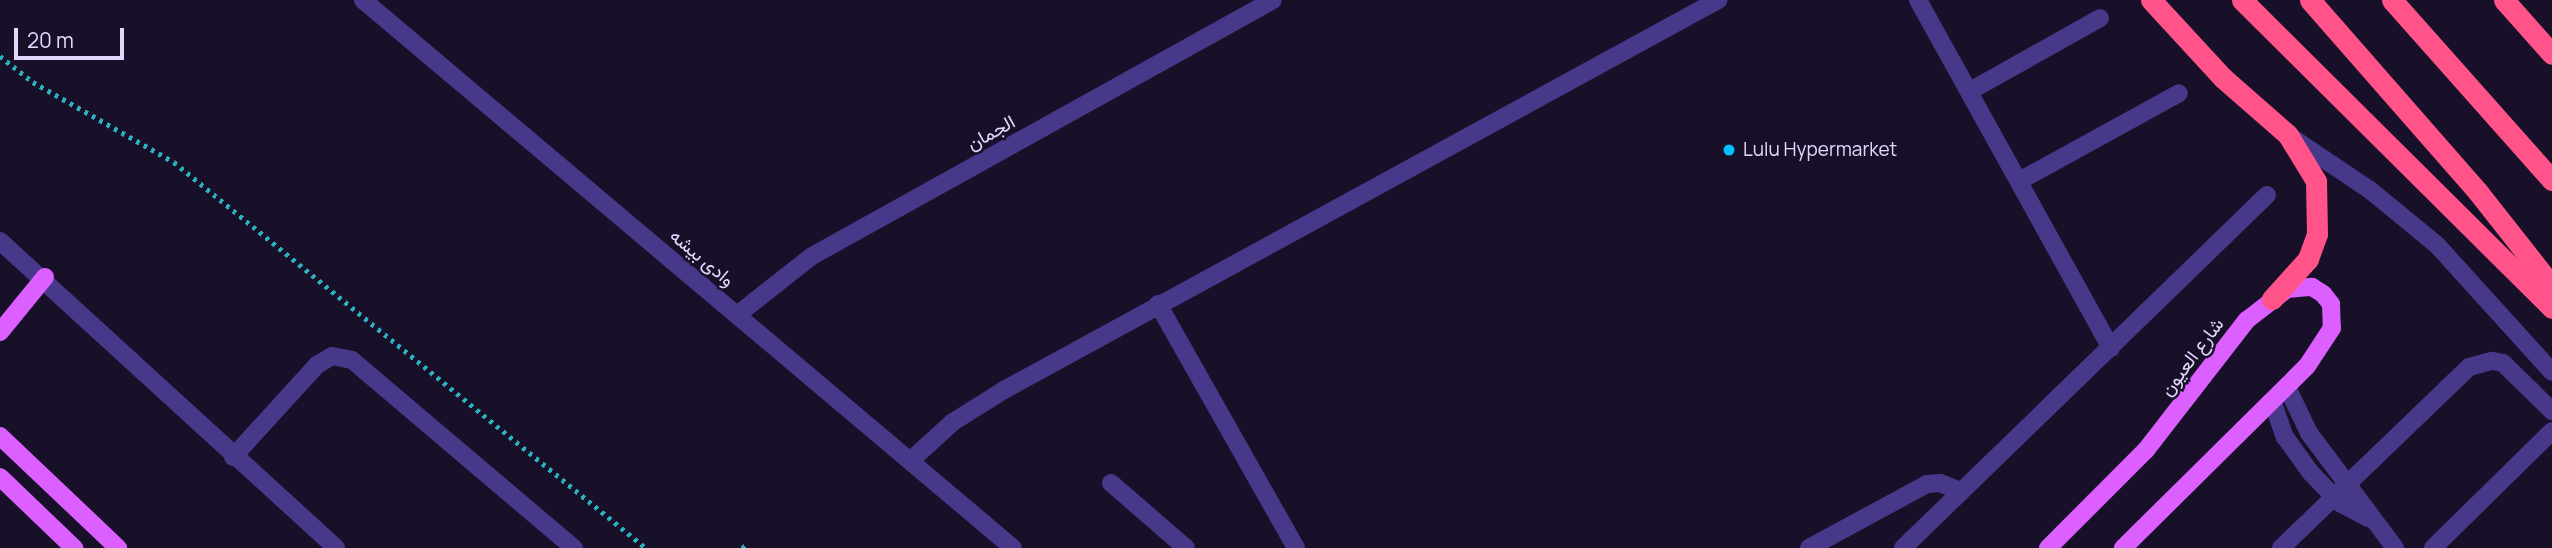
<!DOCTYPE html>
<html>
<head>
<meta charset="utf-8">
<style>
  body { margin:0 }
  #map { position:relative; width:2552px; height:548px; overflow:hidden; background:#180f29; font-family:Manrope,Vazirmatn,sans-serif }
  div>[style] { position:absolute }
  .path>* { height:4.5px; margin-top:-2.25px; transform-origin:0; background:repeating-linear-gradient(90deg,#2bb2c0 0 3.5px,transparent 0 8.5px) }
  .minor>* { height:18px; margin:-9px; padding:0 9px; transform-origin:9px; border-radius:9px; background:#48388a }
  .major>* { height:18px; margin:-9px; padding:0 9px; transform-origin:9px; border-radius:9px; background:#dc5fff }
  .highway>* { height:21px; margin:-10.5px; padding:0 10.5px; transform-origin:10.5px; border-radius:10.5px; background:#ff538a }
  .dots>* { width:19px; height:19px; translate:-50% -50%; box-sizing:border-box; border:4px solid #180f29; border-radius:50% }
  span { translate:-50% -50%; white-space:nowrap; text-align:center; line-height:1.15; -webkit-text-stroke:5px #180f29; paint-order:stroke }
  .street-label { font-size:19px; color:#e2d8ff }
  .poi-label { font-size:19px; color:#e2d8ff }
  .left { translate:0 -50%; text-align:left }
  .scale { position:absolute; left:14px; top:28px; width:110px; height:32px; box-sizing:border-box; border:4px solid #e2d8ff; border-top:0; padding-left:9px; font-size:21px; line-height:24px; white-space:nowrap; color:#e2d8ff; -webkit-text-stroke:5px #180f29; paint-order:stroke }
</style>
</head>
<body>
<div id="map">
  <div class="path">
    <div style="left:0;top:56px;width:42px;rotate:38.2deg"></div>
    <div style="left:33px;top:82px;width:162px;rotate:29.6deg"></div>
    <div style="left:174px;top:162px;width:610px;rotate:39.28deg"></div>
    <div style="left:742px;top:548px;width:5px;rotate:-37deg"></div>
  </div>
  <div class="minor">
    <div style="left:363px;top:0;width:850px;rotate:40.13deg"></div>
    <div style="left:1918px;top:0;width:398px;rotate:61deg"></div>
    <div style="left:1970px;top:91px;width:149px;rotate:-29.3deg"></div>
    <div style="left:2291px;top:137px;width:95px;rotate:33.9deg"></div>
    <div style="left:2370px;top:190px;width:87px;rotate:39.4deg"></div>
    <div style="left:2437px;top:245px;width:171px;rotate:47.8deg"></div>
    <div style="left:2021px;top:180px;width:180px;rotate:-28.8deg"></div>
    <div style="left:0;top:241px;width:455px;rotate:42.4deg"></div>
    <div style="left:1158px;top:304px;width:280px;rotate:60.5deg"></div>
    <div style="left:737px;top:315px;width:95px;rotate:-38.2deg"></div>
    <div style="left:812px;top:256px;width:527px;rotate:-29.04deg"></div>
    <div style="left:2288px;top:389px;width:49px;rotate:64.5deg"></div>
    <div style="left:2309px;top:433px;width:144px;rotate:53.2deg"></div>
    <div style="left:2273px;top:403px;width:36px;rotate:71deg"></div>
    <div style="left:2285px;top:437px;width:44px;rotate:54.2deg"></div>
    <div style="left:2311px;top:473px;width:42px;rotate:46deg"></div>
    <div style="left:2340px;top:503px;width:32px;rotate:28deg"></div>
    <div style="left:233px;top:457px;width:125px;rotate:-47.6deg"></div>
    <div style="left:317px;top:365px;width:17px;rotate:-31deg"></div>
    <div style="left:332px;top:356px;width:20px;rotate:11deg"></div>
    <div style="left:352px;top:360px;width:291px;rotate:40.3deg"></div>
    <div style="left:910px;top:461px;width:58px;rotate:-42.2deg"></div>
    <div style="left:953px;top:422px;width:60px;rotate:-32.1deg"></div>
    <div style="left:1004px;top:390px;width:814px;rotate:-28.64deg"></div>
    <div style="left:1111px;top:483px;width:99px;rotate:40.9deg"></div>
    <div style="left:1809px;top:548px;width:134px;rotate:-28.5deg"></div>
    <div style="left:1927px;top:484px;width:13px;rotate:-4deg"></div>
    <div style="left:1940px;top:483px;width:22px;rotate:21deg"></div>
    <div style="left:1903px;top:548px;width:507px;rotate:-44.12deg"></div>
    <div style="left:2281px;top:548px;width:261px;rotate:-43.9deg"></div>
    <div style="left:2469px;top:367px;width:24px;rotate:-15deg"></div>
    <div style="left:2492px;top:361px;width:11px;rotate:10deg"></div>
    <div style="left:2503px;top:363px;width:69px;rotate:44.4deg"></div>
    <div style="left:2433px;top:548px;width:167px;rotate:-44.5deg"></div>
  </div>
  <div class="major">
    <div style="left:0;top:332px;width:71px;rotate:-50.7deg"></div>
    <div style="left:0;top:436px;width:163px;rotate:43.5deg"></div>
    <div style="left:0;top:477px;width:103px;rotate:43.8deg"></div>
    <div style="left:2048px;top:548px;width:139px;rotate:-45deg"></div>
    <div style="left:2146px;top:450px;width:165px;rotate:-52.2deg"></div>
    <div style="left:2247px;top:320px;width:51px;rotate:-37.8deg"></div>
    <div style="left:2287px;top:289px;width:25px;rotate:-5deg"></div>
    <div style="left:2312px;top:287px;width:13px;rotate:32deg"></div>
    <div style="left:2323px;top:294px;width:13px;rotate:51deg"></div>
    <div style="left:2331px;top:304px;width:24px;rotate:88deg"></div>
    <div style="left:2332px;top:328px;width:45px;rotate:123.3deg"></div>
    <div style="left:2307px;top:366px;width:259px;rotate:135.3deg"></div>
  </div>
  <div class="highway">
    <div style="left:2151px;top:0;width:106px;rotate:47.3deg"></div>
    <div style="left:2223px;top:78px;width:86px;rotate:41.2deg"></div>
    <div style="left:2288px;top:135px;width:54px;rotate:58.7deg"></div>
    <div style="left:2316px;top:181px;width:53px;rotate:88.9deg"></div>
    <div style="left:2317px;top:234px;width:27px;rotate:110deg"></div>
    <div style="left:2308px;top:259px;width:54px;rotate:132deg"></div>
    <div style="left:2242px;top:0;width:437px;rotate:44.8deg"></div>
    <div style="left:2310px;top:0;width:255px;rotate:48.8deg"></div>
    <div style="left:2478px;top:192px;width:120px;rotate:51.8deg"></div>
    <div style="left:2392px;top:0;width:241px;rotate:48.4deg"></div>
    <div style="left:2504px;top:0;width:72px;rotate:48.4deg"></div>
  </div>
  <div class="dots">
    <div style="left:1729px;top:150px;background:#04bfff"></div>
  </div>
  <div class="street-label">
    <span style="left:991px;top:133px;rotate:-29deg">الجمان</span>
    <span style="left:702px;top:258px;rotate:40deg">وادى بيشه</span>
    <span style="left:2192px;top:357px;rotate:-53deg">شارع العيون</span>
  </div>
  <div class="poi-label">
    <span class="left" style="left:1743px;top:150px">Lulu Hypermarket</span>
  </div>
  <div class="scale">20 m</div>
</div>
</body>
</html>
